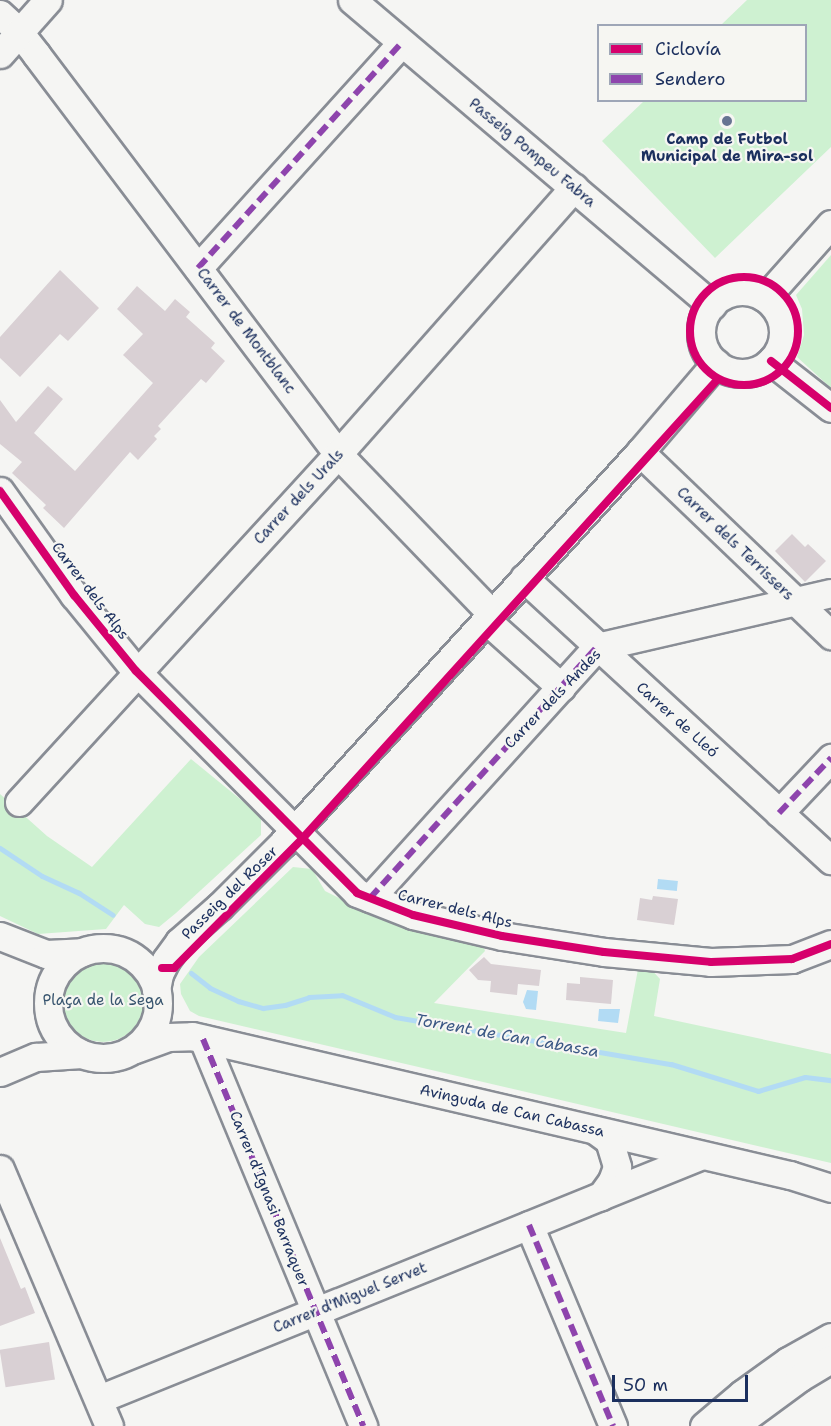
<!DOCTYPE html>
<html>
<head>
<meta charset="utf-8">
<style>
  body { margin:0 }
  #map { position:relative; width:831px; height:1426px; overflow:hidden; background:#f5f5f3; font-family:"Shantell Sans",sans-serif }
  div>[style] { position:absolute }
  .green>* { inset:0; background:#cef1d1 }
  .round { border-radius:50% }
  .water>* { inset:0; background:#b2dbf4; transform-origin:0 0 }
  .stream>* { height:5px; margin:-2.5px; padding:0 2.5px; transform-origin:2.5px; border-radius:2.5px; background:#b2dbf4 }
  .building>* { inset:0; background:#d9d0d4; transform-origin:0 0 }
  .roads { filter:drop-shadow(2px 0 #898d95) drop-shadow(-2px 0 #898d95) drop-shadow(0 2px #898d95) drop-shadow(0 -2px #898d95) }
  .minor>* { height:27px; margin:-13.5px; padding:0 13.5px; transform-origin:13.5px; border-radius:13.5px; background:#f5f5f3 }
  .minor>.ring { margin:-13.5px; padding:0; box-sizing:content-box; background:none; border:27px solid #f5f5f3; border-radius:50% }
  .quiet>* { height:6px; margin-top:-3px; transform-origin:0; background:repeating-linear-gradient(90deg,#8e44ad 0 12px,transparent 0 18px) }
  .cycleway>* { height:8px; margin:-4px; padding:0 4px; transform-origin:4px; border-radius:4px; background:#d6006c }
  .cycleway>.ring { margin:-4px; padding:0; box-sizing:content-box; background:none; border:8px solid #d6006c; border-radius:50% }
  .dots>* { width:16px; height:16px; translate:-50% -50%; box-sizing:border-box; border:3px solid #f6f6f2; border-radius:50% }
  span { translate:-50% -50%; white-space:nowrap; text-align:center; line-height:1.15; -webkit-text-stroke:4.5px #f6f6f2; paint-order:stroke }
  .poi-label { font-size:15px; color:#1b2f5e; font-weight:700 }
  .street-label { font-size:15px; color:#1b2f5e }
  .park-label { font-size:15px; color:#38556f }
  .water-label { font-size:16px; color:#3a5784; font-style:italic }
  .legend { position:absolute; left:597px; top:24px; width:210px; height:78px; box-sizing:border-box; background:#f6f6f2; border:2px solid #9ea6b7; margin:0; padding:8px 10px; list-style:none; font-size:18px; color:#1b2f5e }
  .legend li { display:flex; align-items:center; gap:12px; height:30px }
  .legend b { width:30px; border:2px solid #9ea6b7 }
  .scale { position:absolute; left:612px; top:1375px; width:136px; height:27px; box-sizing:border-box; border:3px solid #1b2f5e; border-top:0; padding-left:8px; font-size:18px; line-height:21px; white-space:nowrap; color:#1b2f5e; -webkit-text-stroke:4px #f6f6f2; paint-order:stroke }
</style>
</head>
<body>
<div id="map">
  <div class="green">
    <div style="clip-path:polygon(747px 0,831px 0,831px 147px,715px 258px,602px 141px,644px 101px,806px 100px,806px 26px,721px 25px)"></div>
    <div style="clip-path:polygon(831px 255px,831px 388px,797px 357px,804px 335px,802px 309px,796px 295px)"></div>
    <div style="clip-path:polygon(191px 759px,261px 816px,261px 835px,176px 913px,159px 927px,145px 924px,124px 905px,106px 929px,38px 934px,0 916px,0 794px,47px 836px,92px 867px)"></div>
    <div style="clip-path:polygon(293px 867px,312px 869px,325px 891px,341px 899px,367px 910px,482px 942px,485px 951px,434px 1003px,626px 1033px,639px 964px,649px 967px,660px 979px,654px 1016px,831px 1054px,831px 1163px,199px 1016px,190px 1011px,181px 994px,180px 984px,199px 957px)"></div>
    <div class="round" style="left:62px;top:960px;width:82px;height:82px"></div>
  </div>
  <div class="water">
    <div style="left:658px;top:879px;width:20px;height:10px;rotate:6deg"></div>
    <div style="clip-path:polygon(527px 990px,538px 991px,536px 1010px,526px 1009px,523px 1002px)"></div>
    <div style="clip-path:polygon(599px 1009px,620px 1009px,618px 1023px,598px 1021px)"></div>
  </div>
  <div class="stream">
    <div style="left:0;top:848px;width:50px;rotate:33.7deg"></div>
    <div style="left:42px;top:876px;width:41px;rotate:24.7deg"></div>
    <div style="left:79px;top:893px;width:40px;rotate:32.9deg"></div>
    <div style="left:191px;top:973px;width:24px;rotate:38deg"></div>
    <div style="left:210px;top:988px;width:31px;rotate:25deg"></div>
    <div style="left:238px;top:1001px;width:26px;rotate:16deg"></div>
    <div style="left:263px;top:1008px;width:22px;rotate:-8deg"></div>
    <div style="left:285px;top:1005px;width:25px;rotate:-18deg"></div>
    <div style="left:309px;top:997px;width:33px;rotate:-3deg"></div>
    <div style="left:342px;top:995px;width:57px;rotate:22.5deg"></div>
    <div style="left:395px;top:1017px;width:280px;rotate:9.7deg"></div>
    <div style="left:671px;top:1064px;width:91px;rotate:17.2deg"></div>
    <div style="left:758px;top:1091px;width:49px;rotate:-16.6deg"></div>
    <div style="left:805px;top:1077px;width:26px;rotate:7deg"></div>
  </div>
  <div class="building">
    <div style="clip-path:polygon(60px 270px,99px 308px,68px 341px,60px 334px,20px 377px,0 358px,0 337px)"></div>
    <div style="clip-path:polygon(137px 286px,165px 311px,175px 299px,190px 312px,186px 317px,215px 343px,211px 348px,225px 361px,206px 383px,201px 379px,158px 426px,161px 429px,154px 436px,157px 439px,138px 460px,130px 452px,64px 528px,43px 508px,46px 505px,12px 473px,22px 462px,0 444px,0 400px,16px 422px,48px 386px,63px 399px,34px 433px,75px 471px,153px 383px,123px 355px,143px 334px,117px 309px)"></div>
    <div style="clip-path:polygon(792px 534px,805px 547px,808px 544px,826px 561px,805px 582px,775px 551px)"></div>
    <div style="clip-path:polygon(653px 896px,678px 899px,674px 925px,637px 920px,640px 898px,652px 900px)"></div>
    <div style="clip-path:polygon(484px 957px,491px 964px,541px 970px,539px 986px,518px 984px,517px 995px,490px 992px,491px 981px,478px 980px,469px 970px)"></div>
    <div style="clip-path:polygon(580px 977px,613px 980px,611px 1004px,566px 1000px,567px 983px,580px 984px)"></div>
    <div style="clip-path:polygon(0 1238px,21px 1289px,25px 1287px,35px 1313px,0 1326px)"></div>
    <div style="left:49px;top:1342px;width:38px;height:50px;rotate:81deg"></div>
  </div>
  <div class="roads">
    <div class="minor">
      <div style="left:352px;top:0;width:472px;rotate:40.3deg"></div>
      <div style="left:0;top:14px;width:26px;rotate:43deg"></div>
      <div style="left:19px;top:32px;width:28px;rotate:52deg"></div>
      <div style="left:36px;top:54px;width:501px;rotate:52.95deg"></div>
      <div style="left:338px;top:454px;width:222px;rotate:46.1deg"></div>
      <div style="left:0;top:54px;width:72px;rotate:-48.4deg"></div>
      <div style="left:198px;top:268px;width:303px;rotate:-47.9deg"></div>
      <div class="ring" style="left:701px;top:291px;width:55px;height:55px"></div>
      <div style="left:765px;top:298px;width:99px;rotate:-48.3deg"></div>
      <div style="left:771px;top:361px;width:76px;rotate:38.1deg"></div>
      <div style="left:640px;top:452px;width:265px;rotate:43.8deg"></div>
      <div style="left:0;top:491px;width:128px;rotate:54.6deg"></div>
      <div style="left:74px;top:595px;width:98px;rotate:50.8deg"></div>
      <div style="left:136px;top:671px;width:313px;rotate:45.1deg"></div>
      <div style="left:357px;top:893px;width:60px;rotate:21.4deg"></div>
      <div style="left:413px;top:915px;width:91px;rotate:13.3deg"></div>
      <div style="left:502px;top:936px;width:103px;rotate:8.9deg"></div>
      <div style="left:604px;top:952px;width:107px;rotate:5.3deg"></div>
      <div style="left:711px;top:962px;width:81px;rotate:-2.1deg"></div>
      <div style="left:792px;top:959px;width:42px;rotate:-21deg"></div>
      <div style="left:524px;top:578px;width:417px;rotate:42.6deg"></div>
      <div style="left:486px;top:620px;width:101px;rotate:41.8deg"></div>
      <div style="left:19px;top:802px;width:472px;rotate:-47.5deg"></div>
      <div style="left:338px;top:454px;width:356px;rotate:-48.5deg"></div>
      <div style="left:779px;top:813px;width:76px;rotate:-46.6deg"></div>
      <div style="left:370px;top:898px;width:338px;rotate:-47.9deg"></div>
      <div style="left:597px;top:647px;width:240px;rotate:-13deg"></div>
      <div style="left:0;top:936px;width:49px;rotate:21.4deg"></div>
      <div style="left:46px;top:954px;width:36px;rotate:-3deg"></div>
      <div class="ring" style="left:48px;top:948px;width:83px;height:83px"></div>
      <div style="left:156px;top:990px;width:16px;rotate:-79deg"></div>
      <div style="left:159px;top:974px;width:16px;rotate:-63deg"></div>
      <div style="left:166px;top:960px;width:22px;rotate:-54deg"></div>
      <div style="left:179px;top:942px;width:55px;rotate:-41.3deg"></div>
      <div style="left:220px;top:906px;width:89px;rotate:-45deg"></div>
      <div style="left:283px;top:843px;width:529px;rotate:-47.6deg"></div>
      <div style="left:640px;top:452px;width:117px;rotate:-49.5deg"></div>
      <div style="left:203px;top:1039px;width:419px;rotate:67.5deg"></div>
      <div style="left:135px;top:1049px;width:35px;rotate:-20deg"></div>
      <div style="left:168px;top:1037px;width:24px;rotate:-2deg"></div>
      <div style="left:192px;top:1036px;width:614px;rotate:13.09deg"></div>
      <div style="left:790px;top:1175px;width:43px;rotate:17.6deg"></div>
      <div style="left:0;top:1072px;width:39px;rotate:-23deg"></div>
      <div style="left:36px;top:1057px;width:46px;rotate:-3.7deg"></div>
      <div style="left:595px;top:1130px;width:17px;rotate:36deg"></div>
      <div style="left:609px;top:1140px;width:28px;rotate:73deg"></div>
      <div style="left:617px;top:1167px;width:15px;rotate:110deg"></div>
      <div style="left:612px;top:1181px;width:19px;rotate:126deg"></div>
      <div style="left:0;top:1169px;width:279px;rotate:67deg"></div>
      <div style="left:529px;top:1225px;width:218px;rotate:67.3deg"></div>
      <div style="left:99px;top:1399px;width:650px;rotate:-22.03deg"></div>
      <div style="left:704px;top:1426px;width:50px;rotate:-40.1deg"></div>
      <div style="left:742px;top:1394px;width:57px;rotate:-35.7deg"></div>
      <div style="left:788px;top:1361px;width:49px;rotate:-29.2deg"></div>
      <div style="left:734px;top:1426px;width:81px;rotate:-36.4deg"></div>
      <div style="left:799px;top:1378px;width:37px;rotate:-31deg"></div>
    </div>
  </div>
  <div class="quiet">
    <div style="left:198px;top:268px;width:303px;rotate:-47.9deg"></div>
    <div style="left:779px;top:813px;width:76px;rotate:-46.6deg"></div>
    <div style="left:370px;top:898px;width:338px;rotate:-47.9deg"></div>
    <div style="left:203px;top:1039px;width:419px;rotate:67.5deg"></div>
    <div style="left:529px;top:1225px;width:218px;rotate:67.3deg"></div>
  </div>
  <div class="cycleway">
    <div class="ring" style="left:690px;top:277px;width:100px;height:100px"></div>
    <div style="left:771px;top:361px;width:76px;rotate:38.1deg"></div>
    <div style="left:0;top:491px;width:128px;rotate:54.6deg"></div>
    <div style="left:74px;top:595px;width:98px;rotate:50.8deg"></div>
    <div style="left:136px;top:671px;width:313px;rotate:45.1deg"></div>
    <div style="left:357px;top:893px;width:60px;rotate:21.4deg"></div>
    <div style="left:413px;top:915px;width:91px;rotate:13.3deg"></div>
    <div style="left:502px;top:936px;width:103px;rotate:8.9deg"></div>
    <div style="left:604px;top:952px;width:107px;rotate:5.3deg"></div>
    <div style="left:711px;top:962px;width:81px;rotate:-2.1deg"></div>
    <div style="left:792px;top:959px;width:42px;rotate:-21deg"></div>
    <div style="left:162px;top:968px;width:12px"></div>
    <div style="left:174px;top:968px;width:182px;rotate:-45.2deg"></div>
    <div style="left:302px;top:839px;width:620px;rotate:-47.88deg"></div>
  </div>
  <div class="dots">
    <div style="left:727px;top:121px;background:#677492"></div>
  </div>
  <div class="poi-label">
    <span style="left:727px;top:148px">Camp de Futbol<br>Municipal de Mira-sol</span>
  </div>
  <div class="street-label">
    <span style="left:532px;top:153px;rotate:40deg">Passeig Pompeu Fabra</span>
    <span style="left:246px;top:331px;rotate:53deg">Carrer de Montblanc</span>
    <span style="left:299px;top:497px;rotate:-47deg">Carrer dels Urals</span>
    <span style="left:735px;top:544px;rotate:44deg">Carrer dels Terrissers</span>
    <span style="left:90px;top:591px;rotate:53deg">Carrer dels Alps</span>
    <span style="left:553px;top:699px;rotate:-46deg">Carrer dels Andes</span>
    <span style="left:677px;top:720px;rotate:42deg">Carrer de Lleó</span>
    <span style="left:230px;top:893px;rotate:-44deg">Passeig del Roser</span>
    <span style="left:455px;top:909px;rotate:14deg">Carrer dels Alps</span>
    <span style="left:512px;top:1111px;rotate:13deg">Avinguda de Can Cabassa</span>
    <span style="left:269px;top:1199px;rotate:68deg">Carrer d'Ignasi Barraquer</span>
    <span style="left:350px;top:1298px;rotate:-22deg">Carrer d'Miguel Servet</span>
  </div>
  <div class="park-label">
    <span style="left:103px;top:1001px">Plaça de la Sega</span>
  </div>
  <div class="water-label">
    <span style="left:507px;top:1036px;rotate:10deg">Torrent de Can Cabassa</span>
  </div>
  <ul class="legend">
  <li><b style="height:8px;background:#d6006c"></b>Ciclovía</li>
  <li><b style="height:8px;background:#8e44ad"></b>Sendero</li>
  </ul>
  <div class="scale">50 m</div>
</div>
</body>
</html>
